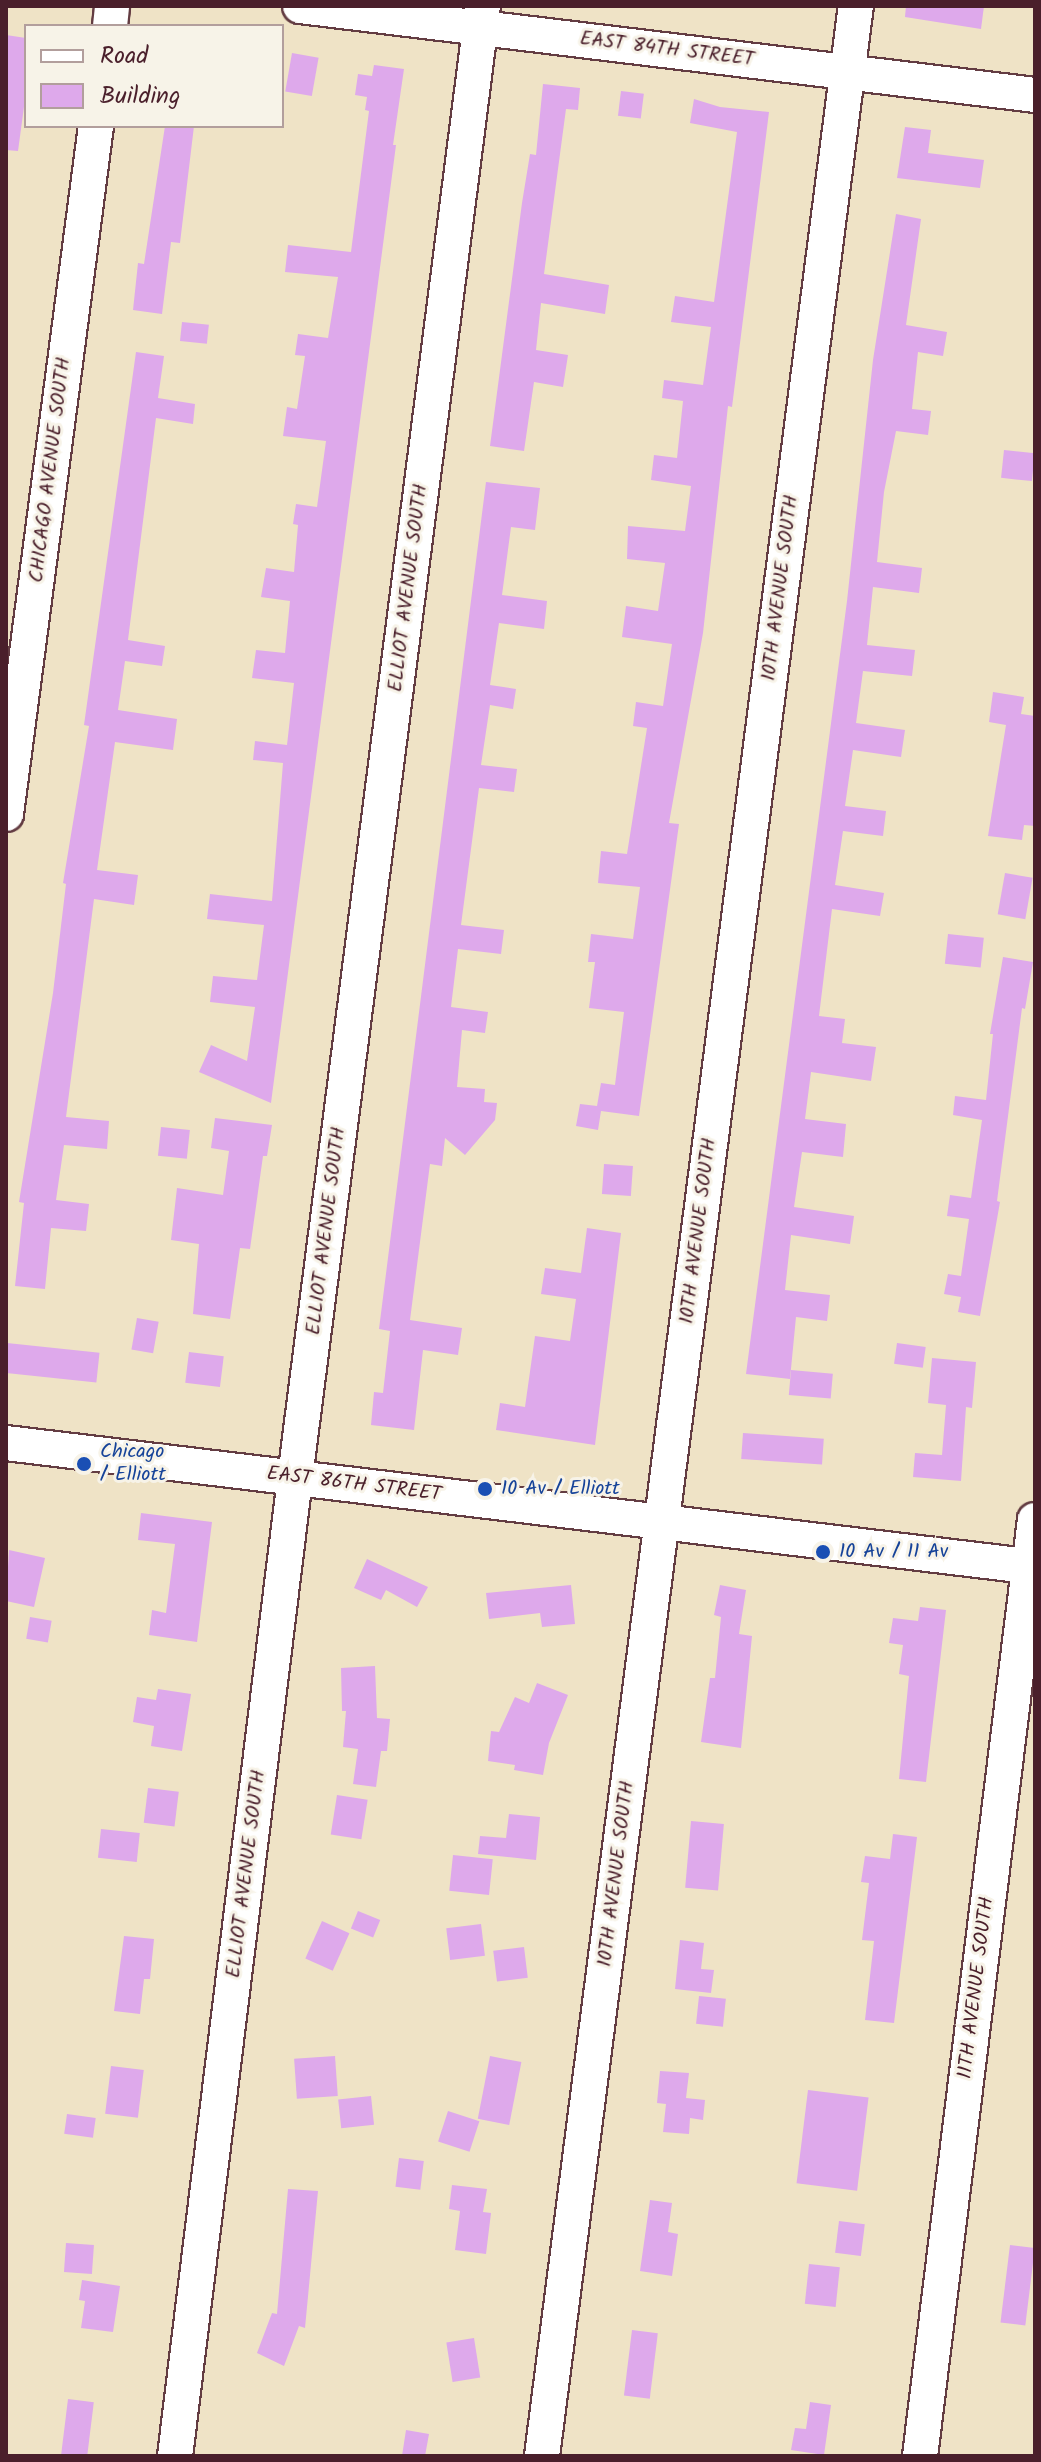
<!DOCTYPE html>
<html>
<head>
<meta charset="utf-8">
<style>
  body { margin:0 }
  #map { position:relative; width:1041px; height:2462px; overflow:hidden; background:#efe3c6; font-family:Kalam,sans-serif }
  div>[style] { position:absolute }
  .building>* { inset:0; background:#dea9eb; transform-origin:0 0 }
  .roads { filter:drop-shadow(2px 0 #633c42) drop-shadow(-2px 0 #633c42) drop-shadow(0 2px #633c42) drop-shadow(0 -2px #633c42) }
  .minor>* { height:34px; margin:-17px; padding:0 17px; transform-origin:17px; border-radius:17px; background:#fff }
  .dots>* { width:22px; height:22px; translate:-50% -50%; box-sizing:border-box; border:4px solid #f7f3e8; border-radius:50% }
  span { translate:-50% -50%; white-space:nowrap; text-align:center; line-height:1.15; -webkit-text-stroke:6px #f7f3e8; paint-order:stroke }
  .street-label { font-size:20px; color:#4a1f2b }
  .transit-label { font-size:20px; color:#164399 }
  .left { translate:0 -50%; text-align:left }
  .frame { position:absolute; inset:0; border:8px solid #4a1f2b; pointer-events:none }
  .legend { position:absolute; left:24px; top:24px; width:260px; height:104px; box-sizing:border-box; background:#f7f3e8; border:2px solid #b29e9c; margin:0; padding:10px 14px; list-style:none; font-size:24px; color:#4a1f2b }
  .legend li { display:flex; align-items:center; gap:16px; height:40px }
  .legend b { width:40px; border:2px solid #b29e9c }
</style>
</head>
<body>
<div id="map">
  <div class="building">
    <div style="clip-path:polygon(906px 6px,984px 6px,981px 29px,905px 17px)"></div>
    <div style="clip-path:polygon(6px 35px,26px 38px,26px 92px,18px 151px,6px 150px)"></div>
    <div style="left:292px;top:53px;width:27px;height:39px;rotate:10deg"></div>
    <div style="clip-path:polygon(374px 65px,404px 69px,393px 145px,396px 145px,271px 1103px,199px 1072px,211px 1045px,247px 1061px,255px 1007px,210px 1002px,213px 976px,257px 980px,264px 925px,207px 919px,210px 894px,272px 901px,283px 763px,253px 760px,255px 741px,287px 745px,294px 683px,252px 678px,256px 650px,285px 653px,290px 601px,261px 597px,266px 568px,294px 572px,298px 525px,293px 524px,296px 504px,317px 507px,326px 441px,283px 436px,287px 407px,297px 409px,305px 356px,295px 355px,298px 334px,328px 338px,338px 277px,285px 272px,288px 245px,351px 252px,369px 111px,365px 110px,367px 97px,355px 95px,358px 74px,372px 76px)"></div>
    <div style="clip-path:polygon(543px 84px,580px 88px,578px 110px,566px 109px,544px 274px,609px 285px,605px 314px,541px 303px,536px 350px,568px 355px,563px 387px,534px 382px,524px 451px,490px 446px,522px 203px,530px 154px,536px 155px)"></div>
    <div style="left:621px;top:91px;width:23px;height:25px;rotate:7deg"></div>
    <div style="clip-path:polygon(694px 99px,720px 107px,769px 112px,732px 407px,728px 406px,703px 633px,669px 823px,679px 824px,639px 1116px,601px 1111px,598px 1130px,576px 1126px,580px 1104px,597px 1106px,601px 1083px,615px 1085px,624px 1012px,589px 1008px,595px 962px,588px 962px,591px 934px,633px 939px,640px 887px,598px 883px,601px 851px,627px 854px,647px 728px,633px 726px,636px 702px,663px 706px,672px 644px,622px 637px,626px 606px,658px 611px,665px 563px,627px 559px,628px 526px,685px 531px,691px 486px,651px 480px,654px 455px,677px 458px,683px 401px,662px 398px,664px 380px,703px 385px,711px 327px,671px 322px,675px 296px,714px 302px,737px 132px,690px 123px)"></div>
    <div style="clip-path:polygon(165px 126px,194px 126px,180px 243px,171px 242px,162px 314px,133px 310px,138px 263px,144px 264px)"></div>
    <div style="clip-path:polygon(905px 127px,931px 130px,928px 153px,984px 160px,980px 188px,897px 178px)"></div>
    <div style="clip-path:polygon(896px 214px,921px 219px,906px 325px,947px 332px,943px 356px,918px 352px,912px 409px,931px 411px,928px 435px,896px 431px,884px 492px,877px 562px,922px 568px,919px 593px,873px 587px,867px 645px,915px 650px,912px 676px,863px 671px,856px 723px,905px 730px,901px 757px,853px 750px,845px 806px,886px 811px,883px 836px,843px 831px,835px 885px,884px 893px,880px 916px,832px 909px,819px 1016px,845px 1019px,842px 1043px,876px 1047px,871px 1081px,811px 1072px,805px 1119px,846px 1124px,843px 1157px,802px 1152px,794px 1207px,854px 1216px,850px 1244px,791px 1235px,785px 1290px,830px 1295px,827px 1321px,796px 1317px,790px 1379px,746px 1374px,847px 601px,873px 360px)"></div>
    <div style="left:182px;top:322px;width:27px;height:19px;rotate:6deg"></div>
    <div style="clip-path:polygon(136px 352px,164px 356px,158px 398px,195px 404px,193px 424px,156px 418px,128px 640px,165px 646px,162px 666px,125px 661px,118px 710px,177px 719px,173px 750px,115px 742px,97px 870px,138px 875px,134px 905px,94px 899px,66px 1117px,109px 1121px,107px 1149px,64px 1145px,56px 1200px,89px 1204px,86px 1231px,51px 1228px,45px 1289px,15px 1286px,24px 1203px,19px 1202px,53px 993px,66px 884px,63px 883px,89px 726px,84px 725px)"></div>
    <div style="left:1004px;top:450px;width:31px;height:28px;rotate:6deg"></div>
    <div style="clip-path:polygon(486px 482px,540px 488px,535px 530px,511px 527px,502px 595px,547px 601px,544px 629px,499px 623px,490px 685px,516px 689px,513px 709px,490px 705px,481px 765px,517px 769px,514px 792px,479px 788px,461px 925px,504px 930px,501px 954px,458px 949px,451px 1007px,488px 1012px,485px 1033px,462px 1030px,457px 1087px,485px 1089px,484px 1102px,497px 1103px,495px 1120px,465px 1155px,445px 1138px,442px 1166px,430px 1164px,410px 1320px,462px 1328px,458px 1355px,423px 1350px,414px 1430px,371px 1425px,374px 1392px,383px 1393px,390px 1331px,379px 1329px)"></div>
    <div style="clip-path:polygon(993px 692px,1024px 697px,1021px 714px,1035px 716px,1035px 826px,1024px 825px,1022px 840px,988px 836px,1006px 725px,989px 722px)"></div>
    <div style="left:1005px;top:873px;width:28px;height:42px;rotate:10deg"></div>
    <div style="left:948px;top:934px;width:36px;height:30px;rotate:6deg"></div>
    <div style="clip-path:polygon(1003px 957px,1033px 962px,1025px 1009px,1022px 1008px,997px 1201px,1000px 1202px,980px 1316px,958px 1312px,961px 1297px,944px 1294px,948px 1274px,961px 1276px,969px 1219px,947px 1216px,950px 1195px,971px 1198px,982px 1120px,953px 1115px,955px 1096px,986px 1100px,993px 1034px,990px 1034px)"></div>
    <div style="clip-path:polygon(215px 1118px,272px 1125px,267px 1156px,263px 1156px,250px 1249px,240px 1248px,230px 1319px,193px 1314px,199px 1244px,171px 1240px,177px 1188px,223px 1195px,229px 1151px,211px 1148px)"></div>
    <div style="left:161px;top:1127px;width:29px;height:29px;rotate:6deg"></div>
    <div style="left:604px;top:1164px;width:29px;height:30px;rotate:4deg"></div>
    <div style="clip-path:polygon(587px 1228px,621px 1233px,595px 1445px,496px 1430px,500px 1403px,525px 1407px,535px 1336px,570px 1341px,576px 1299px,541px 1294px,545px 1268px,581px 1273px)"></div>
    <div style="left:137px;top:1318px;width:22px;height:32px;rotate:10deg"></div>
    <div style="left:7px;top:1343px;width:93px;height:30px;rotate:6deg"></div>
    <div style="left:897px;top:1343px;width:29px;height:21px;rotate:8deg"></div>
    <div style="left:189px;top:1352px;width:35px;height:31px;rotate:7deg"></div>
    <div style="clip-path:polygon(932px 1358px,976px 1362px,972px 1408px,966px 1407px,961px 1481px,913px 1477px,915px 1453px,942px 1455px,946px 1405px,928px 1403px)"></div>
    <div style="left:791px;top:1370px;width:42px;height:25px;rotate:5deg"></div>
    <div style="left:743px;top:1433px;width:81px;height:26px;rotate:4deg"></div>
    <div style="clip-path:polygon(141px 1513px,212px 1522px,197px 1642px,149px 1635px,152px 1610px,166px 1613px,175px 1544px,138px 1540px)"></div>
    <div style="clip-path:polygon(9px 1550px,45px 1558px,34px 1607px,6px 1601px)"></div>
    <div style="clip-path:polygon(367px 1559px,428px 1587px,417px 1607px,386px 1590px,381px 1600px,354px 1588px)"></div>
    <div style="clip-path:polygon(571px 1585px,575px 1624px,542px 1627px,540px 1613px,489px 1619px,486px 1593px)"></div>
    <div style="clip-path:polygon(720px 1585px,746px 1590px,739px 1634px,752px 1636px,741px 1748px,701px 1742px,710px 1678px,715px 1678px,721px 1617px,714px 1615px)"></div>
    <div style="clip-path:polygon(920px 1607px,946px 1610px,926px 1782px,899px 1779px,909px 1676px,899px 1674px,903px 1645px,889px 1643px,893px 1618px,918px 1621px)"></div>
    <div style="left:30px;top:1617px;width:22px;height:22px;rotate:10deg"></div>
    <div style="clip-path:polygon(375px 1666px,377px 1718px,390px 1719px,387px 1751px,381px 1751px,376px 1787px,353px 1784px,358px 1749px,343px 1747px,346px 1711px,342px 1711px,341px 1668px)"></div>
    <div style="clip-path:polygon(537px 1683px,568px 1695px,549px 1743px,543px 1775px,514px 1770px,515px 1765px,488px 1761px,491px 1731px,499px 1732px,515px 1697px,529px 1703px)"></div>
    <div style="clip-path:polygon(158px 1689px,191px 1694px,182px 1751px,151px 1746px,154px 1726px,133px 1722px,137px 1697px,156px 1700px)"></div>
    <div style="left:148px;top:1788px;width:31px;height:35px;rotate:7deg"></div>
    <div style="left:337px;top:1795px;width:31px;height:40px;rotate:9deg"></div>
    <div style="clip-path:polygon(509px 1814px,540px 1817px,536px 1860px,478px 1854px,480px 1836px,506px 1838px)"></div>
    <div style="left:691px;top:1821px;width:33px;height:67px;rotate:5deg"></div>
    <div style="left:101px;top:1829px;width:39px;height:29px;rotate:6deg"></div>
    <div style="clip-path:polygon(893px 1834px,917px 1837px,894px 2023px,865px 2020px,874px 1941px,862px 1940px,869px 1883px,861px 1882px,865px 1856px,890px 1859px)"></div>
    <div style="left:453px;top:1855px;width:40px;height:36px;rotate:6deg"></div>
    <div style="left:358px;top:1911px;width:24px;height:19px;rotate:22deg"></div>
    <div style="left:322px;top:1921px;width:30px;height:41px;rotate:24deg"></div>
    <div style="left:481px;top:1924px;width:32px;height:35px;rotate:83deg"></div>
    <div style="clip-path:polygon(124px 1936px,154px 1939px,150px 1979px,144px 1979px,140px 2014px,114px 2011px)"></div>
    <div style="clip-path:polygon(680px 1940px,704px 1943px,701px 1969px,714px 1970px,711px 1993px,675px 1989px)"></div>
    <div style="left:524px;top:1947px;width:31px;height:31px;rotate:83deg"></div>
    <div style="left:699px;top:1996px;width:27px;height:28px;rotate:6deg"></div>
    <div style="left:335px;top:2056px;width:40px;height:41px;rotate:86deg"></div>
    <div style="left:490px;top:2056px;width:32px;height:64px;rotate:11deg"></div>
    <div style="left:111px;top:2066px;width:33px;height:48px;rotate:7deg"></div>
    <div style="clip-path:polygon(660px 2071px,689px 2073px,686px 2098px,705px 2100px,703px 2120px,690px 2118px,689px 2134px,663px 2132px,666px 2104px,657px 2103px)"></div>
    <div style="left:808px;top:2090px;width:61px;height:94px;rotate:7deg"></div>
    <div style="left:371px;top:2096px;width:29px;height:33px;rotate:84deg"></div>
    <div style="left:448px;top:2111px;width:33px;height:32px;rotate:18deg"></div>
    <div style="left:67px;top:2114px;width:29px;height:20px;rotate:8deg"></div>
    <div style="left:399px;top:2158px;width:25px;height:29px;rotate:7deg"></div>
    <div style="clip-path:polygon(452px 2185px,487px 2189px,483px 2212px,491px 2213px,486px 2254px,455px 2250px,460px 2211px,449px 2209px)"></div>
    <div style="clip-path:polygon(288px 2189px,318px 2191px,305px 2328px,299px 2326px,284px 2366px,257px 2353px,272px 2313px,277px 2314px)"></div>
    <div style="clip-path:polygon(650px 2200px,672px 2203px,668px 2232px,678px 2234px,672px 2276px,640px 2271px)"></div>
    <div style="left:839px;top:2221px;width:26px;height:32px;rotate:7deg"></div>
    <div style="left:66px;top:2243px;width:28px;height:29px;rotate:4deg"></div>
    <div style="left:1010px;top:2245px;width:25px;height:78px;rotate:7deg"></div>
    <div style="left:809px;top:2264px;width:31px;height:40px;rotate:6deg"></div>
    <div style="clip-path:polygon(82px 2280px,120px 2286px,113px 2332px,81px 2328px,85px 2301px,79px 2300px)"></div>
    <div style="left:632px;top:2330px;width:26px;height:66px;rotate:7deg"></div>
    <div style="left:474px;top:2338px;width:40px;height:28px;rotate:81deg"></div>
    <div style="left:68px;top:2399px;width:26px;height:58px;rotate:7deg"></div>
    <div style="clip-path:polygon(810px 2402px,831px 2405px,824px 2455px,791px 2450px,795px 2428px,806px 2429px)"></div>
    <div style="clip-path:polygon(406px 2430px,429px 2434px,425px 2456px,402px 2456px)"></div>
  </div>
  <div class="roads">
    <div class="minor">
      <div style="left:300px;top:6px;width:740px;rotate:6.9deg"></div>
      <div style="left:110px;top:26px;width:20px;rotate:-84deg"></div>
      <div style="left:6px;top:814px;width:694px;rotate:-82.55deg"></div>
      <div style="left:6px;top:1443px;width:1036px;rotate:6.87deg"></div>
      <div style="left:175px;top:2456px;width:1018px;rotate:-83deg"></div>
      <div style="left:299px;top:1446px;width:1452px;rotate:-82.72deg"></div>
      <div style="left:542px;top:2456px;width:2470px;rotate:-82.7deg"></div>
      <div style="left:920px;top:2456px;width:943px;rotate:-83deg"></div>
    </div>
  </div>
  <div class="dots">
    <div style="left:84px;top:1464px;background:#1a4fb4"></div>
    <div style="left:485px;top:1489px;background:#1a4fb4"></div>
    <div style="left:823px;top:1552px;background:#1a4fb4"></div>
  </div>
  <div class="street-label">
    <span style="left:667px;top:50px;rotate:7deg">EAST 84TH STREET</span>
    <span style="left:51px;top:470px;rotate:-83deg">CHICAGO AVENUE SOUTH</span>
    <span style="left:409px;top:588px;rotate:-83deg">ELLIOT AVENUE SOUTH</span>
    <span style="left:781px;top:588px;rotate:-83deg">10TH AVENUE SOUTH</span>
    <span style="left:327px;top:1231px;rotate:-83deg">ELLIOT AVENUE SOUTH</span>
    <span style="left:699px;top:1231px;rotate:-83deg">10TH AVENUE SOUTH</span>
    <span style="left:354px;top:1485px;rotate:7deg">EAST 86TH STREET</span>
    <span style="left:247px;top:1874px;rotate:-83deg">ELLIOT AVENUE SOUTH</span>
    <span style="left:617px;top:1874px;rotate:-83deg">10TH AVENUE SOUTH</span>
    <span style="left:977px;top:1988px;rotate:-83deg">11TH AVENUE SOUTH</span>
  </div>
  <div class="transit-label">
    <span class="left" style="left:100px;top:1464px">Chicago<br>/ Elliott</span>
    <span class="left" style="left:501px;top:1489px">10 Av / Elliott</span>
    <span class="left" style="left:839px;top:1552px">10 Av / 11 Av</span>
  </div>
  <div class="frame"></div>
  <ul class="legend">
  <li><b style="height:10px;background:#fff"></b>Road</li>
  <li><b style="height:22px;background:#dea9eb"></b>Building</li>
  </ul>
</div>
</body>
</html>
